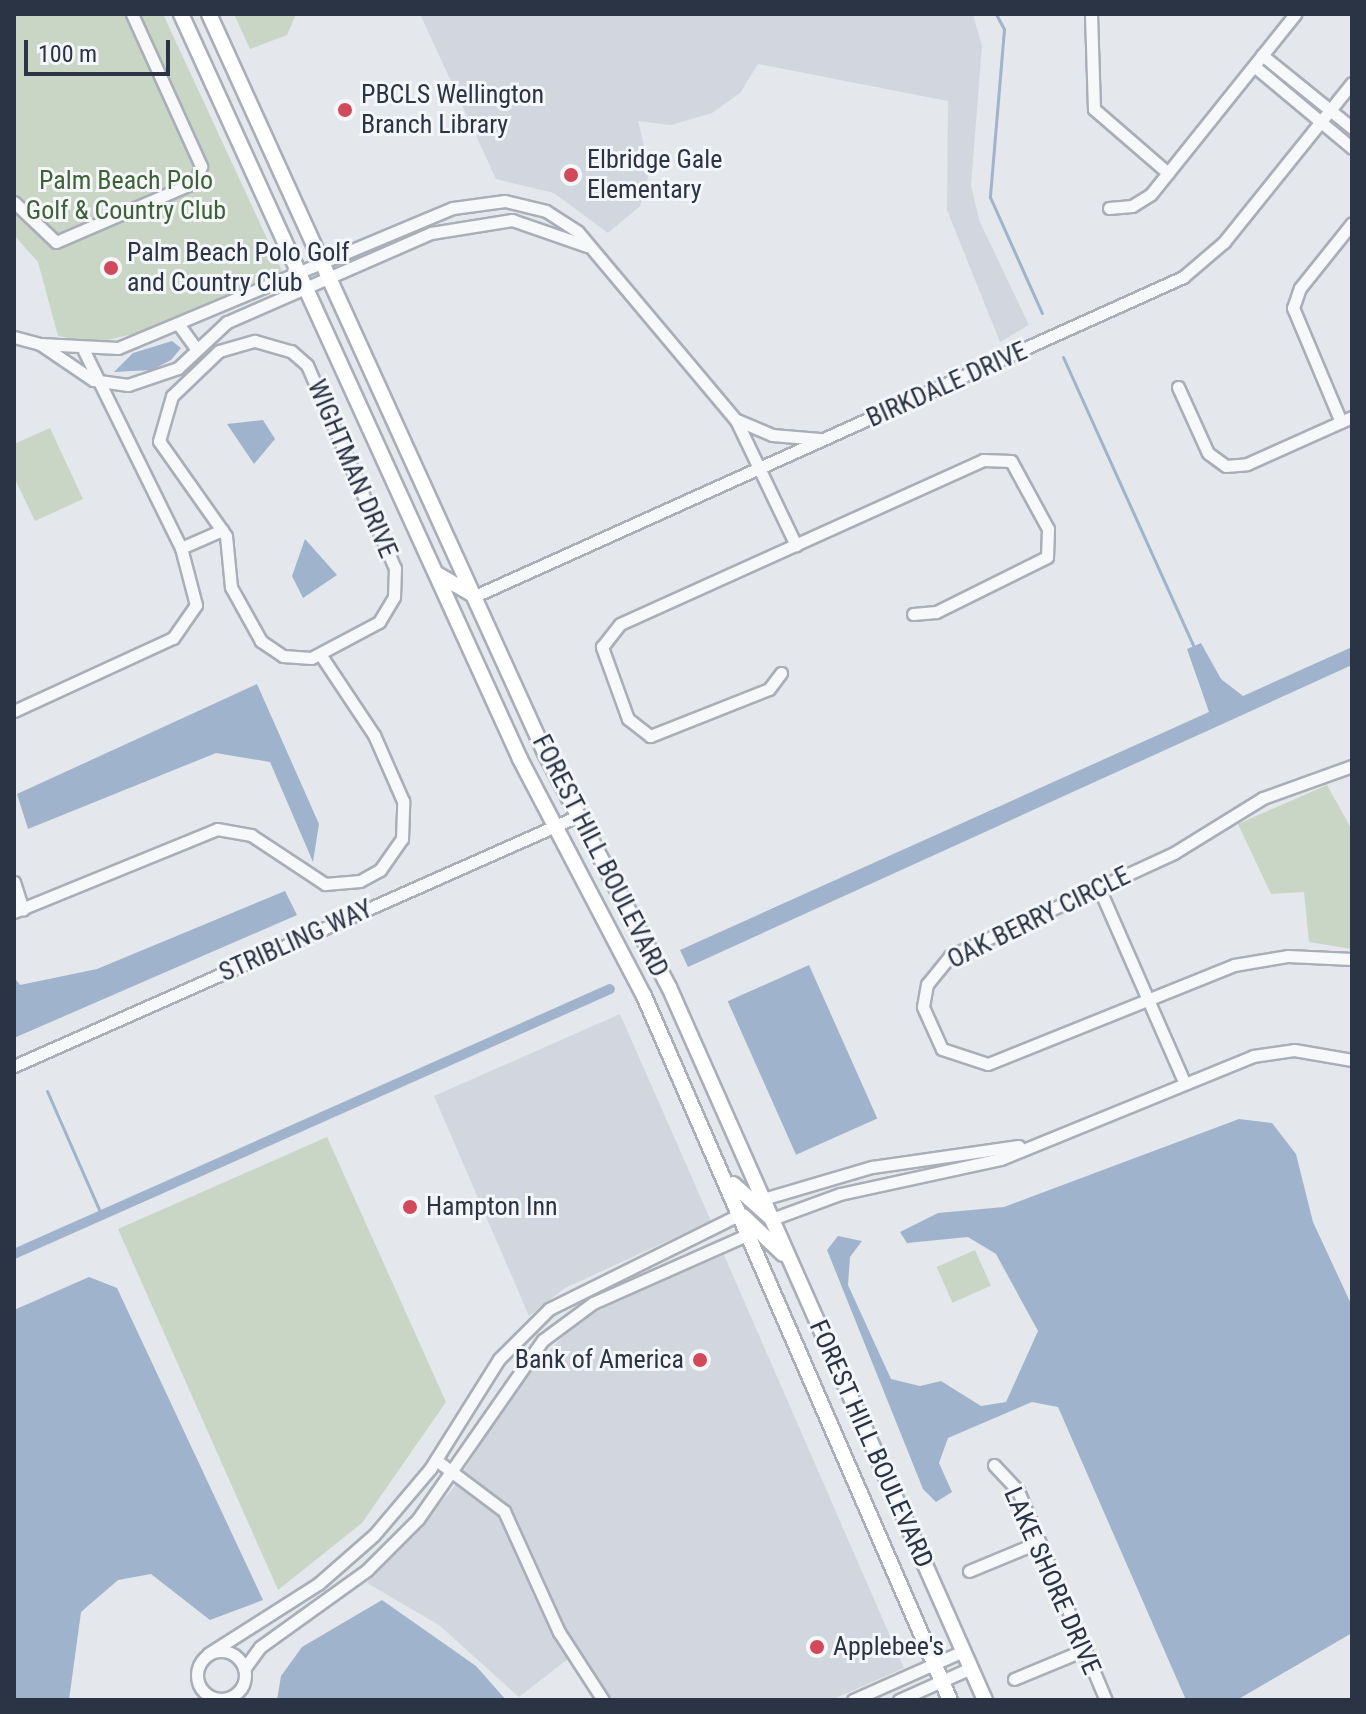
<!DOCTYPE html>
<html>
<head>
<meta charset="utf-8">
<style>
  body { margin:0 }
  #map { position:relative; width:1366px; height:1714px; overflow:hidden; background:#e4e7ec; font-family:"Roboto Condensed",sans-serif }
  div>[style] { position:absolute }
  .built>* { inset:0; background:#d2d6de }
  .green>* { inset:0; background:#c9d6c5; transform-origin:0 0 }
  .water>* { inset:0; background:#9fb4cc; transform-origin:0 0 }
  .stream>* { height:3px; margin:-1.5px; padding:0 1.5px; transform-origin:1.5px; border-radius:1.5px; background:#9fb4cc }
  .canal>* { height:10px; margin:-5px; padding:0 5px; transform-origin:5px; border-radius:5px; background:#9fb4cc }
  .roads { filter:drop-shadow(2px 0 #a9aeb7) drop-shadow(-2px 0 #a9aeb7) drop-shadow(0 2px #a9aeb7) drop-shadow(0 -2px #a9aeb7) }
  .minor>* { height:11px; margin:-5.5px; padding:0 5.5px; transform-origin:5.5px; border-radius:5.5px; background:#f7f8fa }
  .minor>.ring { margin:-5.5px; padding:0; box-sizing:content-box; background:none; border:11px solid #f7f8fa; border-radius:50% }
  .major>* { height:14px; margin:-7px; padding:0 7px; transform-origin:7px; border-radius:7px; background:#fff }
  .dots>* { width:22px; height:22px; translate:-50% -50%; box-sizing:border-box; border:4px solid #f4f6f9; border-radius:50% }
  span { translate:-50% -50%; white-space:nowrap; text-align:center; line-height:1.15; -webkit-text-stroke:6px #f4f6f9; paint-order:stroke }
  .poi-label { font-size:26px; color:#2b3445 }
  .left { translate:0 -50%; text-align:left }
  .right { translate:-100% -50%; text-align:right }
  .park-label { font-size:26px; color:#3f6138 }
  .street-label { font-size:26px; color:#2b3445 }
  .frame { position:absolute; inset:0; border:16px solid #2b3445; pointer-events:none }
  .scale { position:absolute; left:24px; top:40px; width:146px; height:36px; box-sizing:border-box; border:4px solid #2b3445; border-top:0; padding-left:10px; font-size:24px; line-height:28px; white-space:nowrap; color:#2b3445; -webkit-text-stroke:6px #f4f6f9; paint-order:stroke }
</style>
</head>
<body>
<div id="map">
  <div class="built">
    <div style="clip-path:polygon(420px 14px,973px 14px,982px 46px,971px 185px,979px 220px,1029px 325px,1000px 342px,947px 210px,948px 101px,758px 64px,740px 93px,712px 113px,671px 125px,638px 121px,650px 170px,640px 206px,608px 233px,554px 193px,496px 179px)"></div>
    <div style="clip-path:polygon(620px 1014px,711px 1221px,565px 1288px,529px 1316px,434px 1096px)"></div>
    <div style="clip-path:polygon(724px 1255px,904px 1668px,831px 1700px,613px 1700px,578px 1651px,519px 1697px,439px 1625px,367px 1583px,451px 1491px,520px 1382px,567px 1332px,611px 1302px)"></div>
  </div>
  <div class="green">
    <div style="clip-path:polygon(14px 14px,163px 14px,282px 271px,137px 333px,95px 343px,58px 336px,38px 262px,14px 235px)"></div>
    <div style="clip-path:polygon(234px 14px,296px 14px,287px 35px,250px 49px)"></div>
    <div style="clip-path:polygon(50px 428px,83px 499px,35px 521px,14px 477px,14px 444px)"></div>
    <div style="clip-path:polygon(1327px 785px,1352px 830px,1352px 949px,1309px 942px,1304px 892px,1271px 894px,1238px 824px)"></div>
    <div style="clip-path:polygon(327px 1137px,446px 1402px,362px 1523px,278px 1590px,118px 1229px)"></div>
    <div style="left:975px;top:1250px;width:39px;height:42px;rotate:66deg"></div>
  </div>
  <div class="water">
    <div style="clip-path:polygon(172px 341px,181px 348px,171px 360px,152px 370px,114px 372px,133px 353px)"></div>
    <div style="clip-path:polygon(263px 420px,275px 439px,254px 464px,227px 424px)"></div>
    <div style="clip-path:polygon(305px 539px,337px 575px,303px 598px,292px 576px)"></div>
    <div style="clip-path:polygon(1201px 643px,1221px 679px,1243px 696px,1352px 647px,1352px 665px,688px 967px,680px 950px,1209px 712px,1187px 649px)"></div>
    <div style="clip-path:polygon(257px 684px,319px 824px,313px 862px,270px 762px,216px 753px,28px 829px,17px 794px)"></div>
    <div style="clip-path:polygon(285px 891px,297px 915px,14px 1038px,14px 977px,20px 985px,97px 969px)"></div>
    <div style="left:809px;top:965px;width:168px;height:89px;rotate:66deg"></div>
    <div style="clip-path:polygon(1239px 1119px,1272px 1123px,1296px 1154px,1313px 1222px,1352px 1306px,1352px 1633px,1237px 1700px,1186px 1700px,1058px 1407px,1032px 1402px,948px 1438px,939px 1463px,952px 1492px,936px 1502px,923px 1489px,827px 1250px,838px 1236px,862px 1241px,850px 1257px,848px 1285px,891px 1379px,920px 1386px,941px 1381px,981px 1406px,1006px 1402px,1038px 1331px,996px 1254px,968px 1237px,907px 1243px,900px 1232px,938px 1213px,1004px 1207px)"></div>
    <div style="clip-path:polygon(89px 1277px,117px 1288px,263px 1600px,210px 1620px,151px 1574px,118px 1580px,81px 1612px,69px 1700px,14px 1700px,14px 1310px)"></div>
    <div style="clip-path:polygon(382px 1600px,476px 1666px,506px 1700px,277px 1700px,281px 1676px,302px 1647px)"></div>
  </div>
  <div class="stream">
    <div style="left:996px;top:14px;width:17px;rotate:62deg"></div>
    <div style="left:1004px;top:29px;width:169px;rotate:94.8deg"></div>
    <div style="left:990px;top:197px;width:127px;rotate:65.9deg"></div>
    <div style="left:1063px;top:357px;width:321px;rotate:65.7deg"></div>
    <div style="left:47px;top:1091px;width:137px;rotate:66.3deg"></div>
  </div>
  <div class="canal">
    <div style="left:14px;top:1254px;width:652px;rotate:-23.97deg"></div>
  </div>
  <div class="roads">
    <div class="minor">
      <div style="left:1091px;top:14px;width:95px;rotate:88.2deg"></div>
      <div style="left:1094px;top:109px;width:98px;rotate:40.9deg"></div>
      <div style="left:1262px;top:55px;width:116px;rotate:39deg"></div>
      <div style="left:1254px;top:66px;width:128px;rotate:39.9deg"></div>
      <div style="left:14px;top:202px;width:58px;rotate:43.6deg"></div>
      <div style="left:56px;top:242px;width:151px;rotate:-23.3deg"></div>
      <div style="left:195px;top:182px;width:17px;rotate:-69deg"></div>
      <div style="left:201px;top:166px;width:167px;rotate:-114.4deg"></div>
      <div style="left:1109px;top:208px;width:23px;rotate:-5deg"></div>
      <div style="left:1132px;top:206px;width:22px;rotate:-32deg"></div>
      <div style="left:1151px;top:194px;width:231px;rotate:-51.3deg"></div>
      <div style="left:587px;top:246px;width:79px;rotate:-160.9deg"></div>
      <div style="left:512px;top:220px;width:82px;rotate:170.9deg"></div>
      <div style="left:431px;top:233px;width:223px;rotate:156.4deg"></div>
      <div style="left:227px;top:322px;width:67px;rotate:136.8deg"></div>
      <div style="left:178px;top:368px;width:53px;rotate:161.2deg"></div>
      <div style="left:128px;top:385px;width:35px;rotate:-172deg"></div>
      <div style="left:93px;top:380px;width:64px;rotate:-145.8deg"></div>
      <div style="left:40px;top:344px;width:78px;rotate:2.9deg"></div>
      <div style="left:118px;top:348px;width:363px;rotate:-22.7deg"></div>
      <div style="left:453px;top:208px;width:52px;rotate:-7.7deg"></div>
      <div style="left:505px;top:201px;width:42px;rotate:13.7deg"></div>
      <div style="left:546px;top:211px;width:38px;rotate:33deg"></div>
      <div style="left:578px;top:232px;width:246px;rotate:50deg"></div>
      <div style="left:736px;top:420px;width:139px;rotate:64.4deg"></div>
      <div style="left:179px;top:325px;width:29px;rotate:54deg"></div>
      <div style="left:14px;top:337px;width:27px;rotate:15deg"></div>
      <div style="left:255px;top:341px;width:37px;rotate:16deg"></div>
      <div style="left:291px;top:351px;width:21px;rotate:41deg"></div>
      <div style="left:307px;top:365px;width:221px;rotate:66.6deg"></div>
      <div style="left:395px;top:568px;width:29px;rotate:92deg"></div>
      <div style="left:394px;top:597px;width:29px;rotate:121deg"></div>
      <div style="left:379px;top:622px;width:77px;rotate:152.1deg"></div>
      <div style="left:311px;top:658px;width:28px;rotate:-176deg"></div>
      <div style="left:283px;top:656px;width:27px;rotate:-146deg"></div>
      <div style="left:261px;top:641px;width:62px;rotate:-119.1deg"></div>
      <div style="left:231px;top:587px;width:51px;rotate:-95.6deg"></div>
      <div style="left:226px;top:536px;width:116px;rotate:-125.2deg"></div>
      <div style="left:159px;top:441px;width:47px;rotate:-73.9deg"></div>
      <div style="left:172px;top:396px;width:65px;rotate:-43.8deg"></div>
      <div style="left:219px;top:351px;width:37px;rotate:-16deg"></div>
      <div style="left:1178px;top:387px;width:72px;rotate:65.6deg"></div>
      <div style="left:1208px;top:453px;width:22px;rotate:36deg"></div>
      <div style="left:1226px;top:466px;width:21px;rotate:-5deg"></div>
      <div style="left:1247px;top:464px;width:115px;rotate:-24.1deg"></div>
      <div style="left:737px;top:420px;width:38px;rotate:23deg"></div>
      <div style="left:772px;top:435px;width:48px;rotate:4.8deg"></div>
      <div style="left:1341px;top:422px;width:124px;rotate:-112.8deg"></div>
      <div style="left:1293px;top:308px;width:21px;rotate:-71deg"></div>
      <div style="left:1300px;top:288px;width:83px;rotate:-51.3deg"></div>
      <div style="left:181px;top:548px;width:45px;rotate:-23.7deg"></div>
      <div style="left:475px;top:596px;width:777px;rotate:-24.25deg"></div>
      <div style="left:1183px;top:277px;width:54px;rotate:-40.5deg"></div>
      <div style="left:1224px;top:242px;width:204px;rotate:-51.2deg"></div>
      <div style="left:781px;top:673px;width:20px;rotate:127deg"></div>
      <div style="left:769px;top:689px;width:128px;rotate:158.4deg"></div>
      <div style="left:650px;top:736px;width:28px;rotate:-142deg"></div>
      <div style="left:628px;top:719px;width:77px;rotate:-109.9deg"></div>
      <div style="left:602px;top:647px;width:29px;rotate:-52deg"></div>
      <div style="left:620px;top:624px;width:398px;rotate:-24.3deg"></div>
      <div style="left:983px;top:460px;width:28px;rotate:2deg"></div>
      <div style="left:1011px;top:461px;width:77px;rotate:61.4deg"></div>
      <div style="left:1048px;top:529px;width:28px;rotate:92deg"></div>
      <div style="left:1047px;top:557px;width:124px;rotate:153.6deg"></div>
      <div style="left:936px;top:612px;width:23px;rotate:175deg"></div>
      <div style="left:14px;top:711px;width:175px;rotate:-24.7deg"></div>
      <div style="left:173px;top:638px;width:40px;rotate:-55.1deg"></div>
      <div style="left:196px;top:605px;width:59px;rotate:-104.7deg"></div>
      <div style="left:181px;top:548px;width:220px;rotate:-116.2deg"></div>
      <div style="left:1352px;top:766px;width:95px;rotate:160.2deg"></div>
      <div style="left:1263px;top:798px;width:105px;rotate:148.3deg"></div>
      <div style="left:1174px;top:853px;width:247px;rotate:155.3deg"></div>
      <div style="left:950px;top:956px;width:36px;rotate:129deg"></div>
      <div style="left:927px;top:984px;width:23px;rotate:100deg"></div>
      <div style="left:923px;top:1007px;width:46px;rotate:65.7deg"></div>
      <div style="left:942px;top:1049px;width:48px;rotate:18.1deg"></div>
      <div style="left:988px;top:1064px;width:265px;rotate:-21.9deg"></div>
      <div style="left:1234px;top:965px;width:55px;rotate:-9.5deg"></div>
      <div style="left:1288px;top:956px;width:64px;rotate:2.7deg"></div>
      <div style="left:14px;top:882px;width:29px;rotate:72deg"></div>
      <div style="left:1099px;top:888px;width:212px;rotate:66.3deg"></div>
      <div style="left:14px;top:912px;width:219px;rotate:-22.2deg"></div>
      <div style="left:217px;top:829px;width:35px;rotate:10deg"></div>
      <div style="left:251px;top:835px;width:89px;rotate:33.5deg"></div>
      <div style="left:325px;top:884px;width:35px;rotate:-5deg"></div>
      <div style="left:360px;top:881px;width:23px;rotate:-29deg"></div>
      <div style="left:380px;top:870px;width:38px;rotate:-55deg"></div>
      <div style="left:402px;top:839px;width:38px;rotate:-88deg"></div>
      <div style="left:403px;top:801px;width:72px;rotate:-113.7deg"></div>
      <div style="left:374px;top:735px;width:97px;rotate:-123.7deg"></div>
      <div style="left:14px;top:1066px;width:617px;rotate:-23.91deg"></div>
      <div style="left:763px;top:1199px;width:114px;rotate:-16.4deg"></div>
      <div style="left:872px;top:1167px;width:148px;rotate:-8.2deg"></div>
      <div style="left:772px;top:1219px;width:72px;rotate:-20.2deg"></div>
      <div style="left:840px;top:1194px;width:165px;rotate:-12.3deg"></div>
      <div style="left:1001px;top:1159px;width:272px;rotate:-22.2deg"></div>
      <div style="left:1253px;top:1056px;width:41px;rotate:-8.3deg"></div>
      <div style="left:1294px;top:1050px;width:59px;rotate:9.8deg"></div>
      <div style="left:436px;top:1460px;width:85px;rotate:36.9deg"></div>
      <div style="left:504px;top:1511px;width:133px;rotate:65.6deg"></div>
      <div style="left:559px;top:1632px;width:81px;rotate:57.1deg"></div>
      <div style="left:994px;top:1465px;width:35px;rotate:47deg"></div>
      <div style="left:1018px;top:1491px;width:227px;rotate:67.2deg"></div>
      <div style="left:969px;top:1571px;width:76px;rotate:-22.5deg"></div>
      <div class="ring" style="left:197px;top:1651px;width:37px;height:37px"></div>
      <div style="left:208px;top:1654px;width:130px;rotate:-32.5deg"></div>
      <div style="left:318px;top:1584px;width:74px;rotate:-41.2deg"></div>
      <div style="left:374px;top:1535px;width:87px;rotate:-49.7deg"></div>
      <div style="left:430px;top:1469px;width:130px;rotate:-57.9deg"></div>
      <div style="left:499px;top:1359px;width:71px;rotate:-45deg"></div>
      <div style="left:549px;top:1309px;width:213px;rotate:-26.4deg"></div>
      <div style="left:244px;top:1669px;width:27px;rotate:-54deg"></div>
      <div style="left:260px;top:1647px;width:132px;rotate:-35.7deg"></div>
      <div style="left:367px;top:1570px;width:72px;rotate:-45deg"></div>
      <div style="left:418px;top:1519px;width:218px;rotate:-55.1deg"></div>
      <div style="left:543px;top:1340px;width:62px;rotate:-36.5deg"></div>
      <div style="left:593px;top:1303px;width:171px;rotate:-23.9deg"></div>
      <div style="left:1014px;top:1679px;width:76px;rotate:-22.5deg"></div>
      <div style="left:853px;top:1700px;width:120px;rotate:-24deg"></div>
      <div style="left:899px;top:1700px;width:79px;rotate:-24deg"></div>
    </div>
    <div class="major">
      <div style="left:181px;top:14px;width:819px;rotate:65.53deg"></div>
      <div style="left:520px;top:759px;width:267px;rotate:62.4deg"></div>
      <div style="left:644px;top:996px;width:768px;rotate:66.51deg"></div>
      <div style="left:209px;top:14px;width:812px;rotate:65.55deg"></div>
      <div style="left:545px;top:753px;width:265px;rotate:62.1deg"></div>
      <div style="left:669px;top:987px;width:780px;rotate:66.1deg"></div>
      <div style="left:437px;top:574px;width:44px;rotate:30.1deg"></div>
      <div style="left:733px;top:1184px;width:51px;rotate:41.8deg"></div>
      <div style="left:743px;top:1216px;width:55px;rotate:43.5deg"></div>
    </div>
  </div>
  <div class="dots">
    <div style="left:345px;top:110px;background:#d1495b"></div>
    <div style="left:571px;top:175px;background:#d1495b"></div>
    <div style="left:111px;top:268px;background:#d1495b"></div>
    <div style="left:410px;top:1207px;background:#d1495b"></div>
    <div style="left:700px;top:1360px;background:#d1495b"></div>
    <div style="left:817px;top:1647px;background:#d1495b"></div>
  </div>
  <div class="poi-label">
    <span class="left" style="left:361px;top:110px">PBCLS Wellington<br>Branch Library</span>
    <span class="left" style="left:587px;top:175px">Elbridge Gale<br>Elementary</span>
    <span class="left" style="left:127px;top:268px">Palm Beach Polo Golf<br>and Country Club</span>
    <span class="left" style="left:426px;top:1207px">Hampton Inn</span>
    <span class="right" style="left:684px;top:1360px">Bank of America</span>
    <span class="left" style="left:833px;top:1647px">Applebee's</span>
  </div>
  <div class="park-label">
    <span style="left:126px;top:196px">Palm Beach Polo<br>Golf &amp; Country Club</span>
  </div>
  <div class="street-label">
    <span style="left:947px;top:385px;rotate:-24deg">BIRKDALE DRIVE</span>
    <span style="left:352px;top:469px;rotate:67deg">WIGHTMAN DRIVE</span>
    <span style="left:600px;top:856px;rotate:63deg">FOREST HILL BOULEVARD</span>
    <span style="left:1039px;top:918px;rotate:-26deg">OAK BERRY CIRCLE</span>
    <span style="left:296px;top:941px;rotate:-24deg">STRIBLING WAY</span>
    <span style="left:871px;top:1444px;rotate:66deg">FOREST HILL BOULEVARD</span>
    <span style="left:1052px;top:1581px;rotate:66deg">LAKE SHORE DRIVE</span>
  </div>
  <div class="frame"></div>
  <div class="scale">100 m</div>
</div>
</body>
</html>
